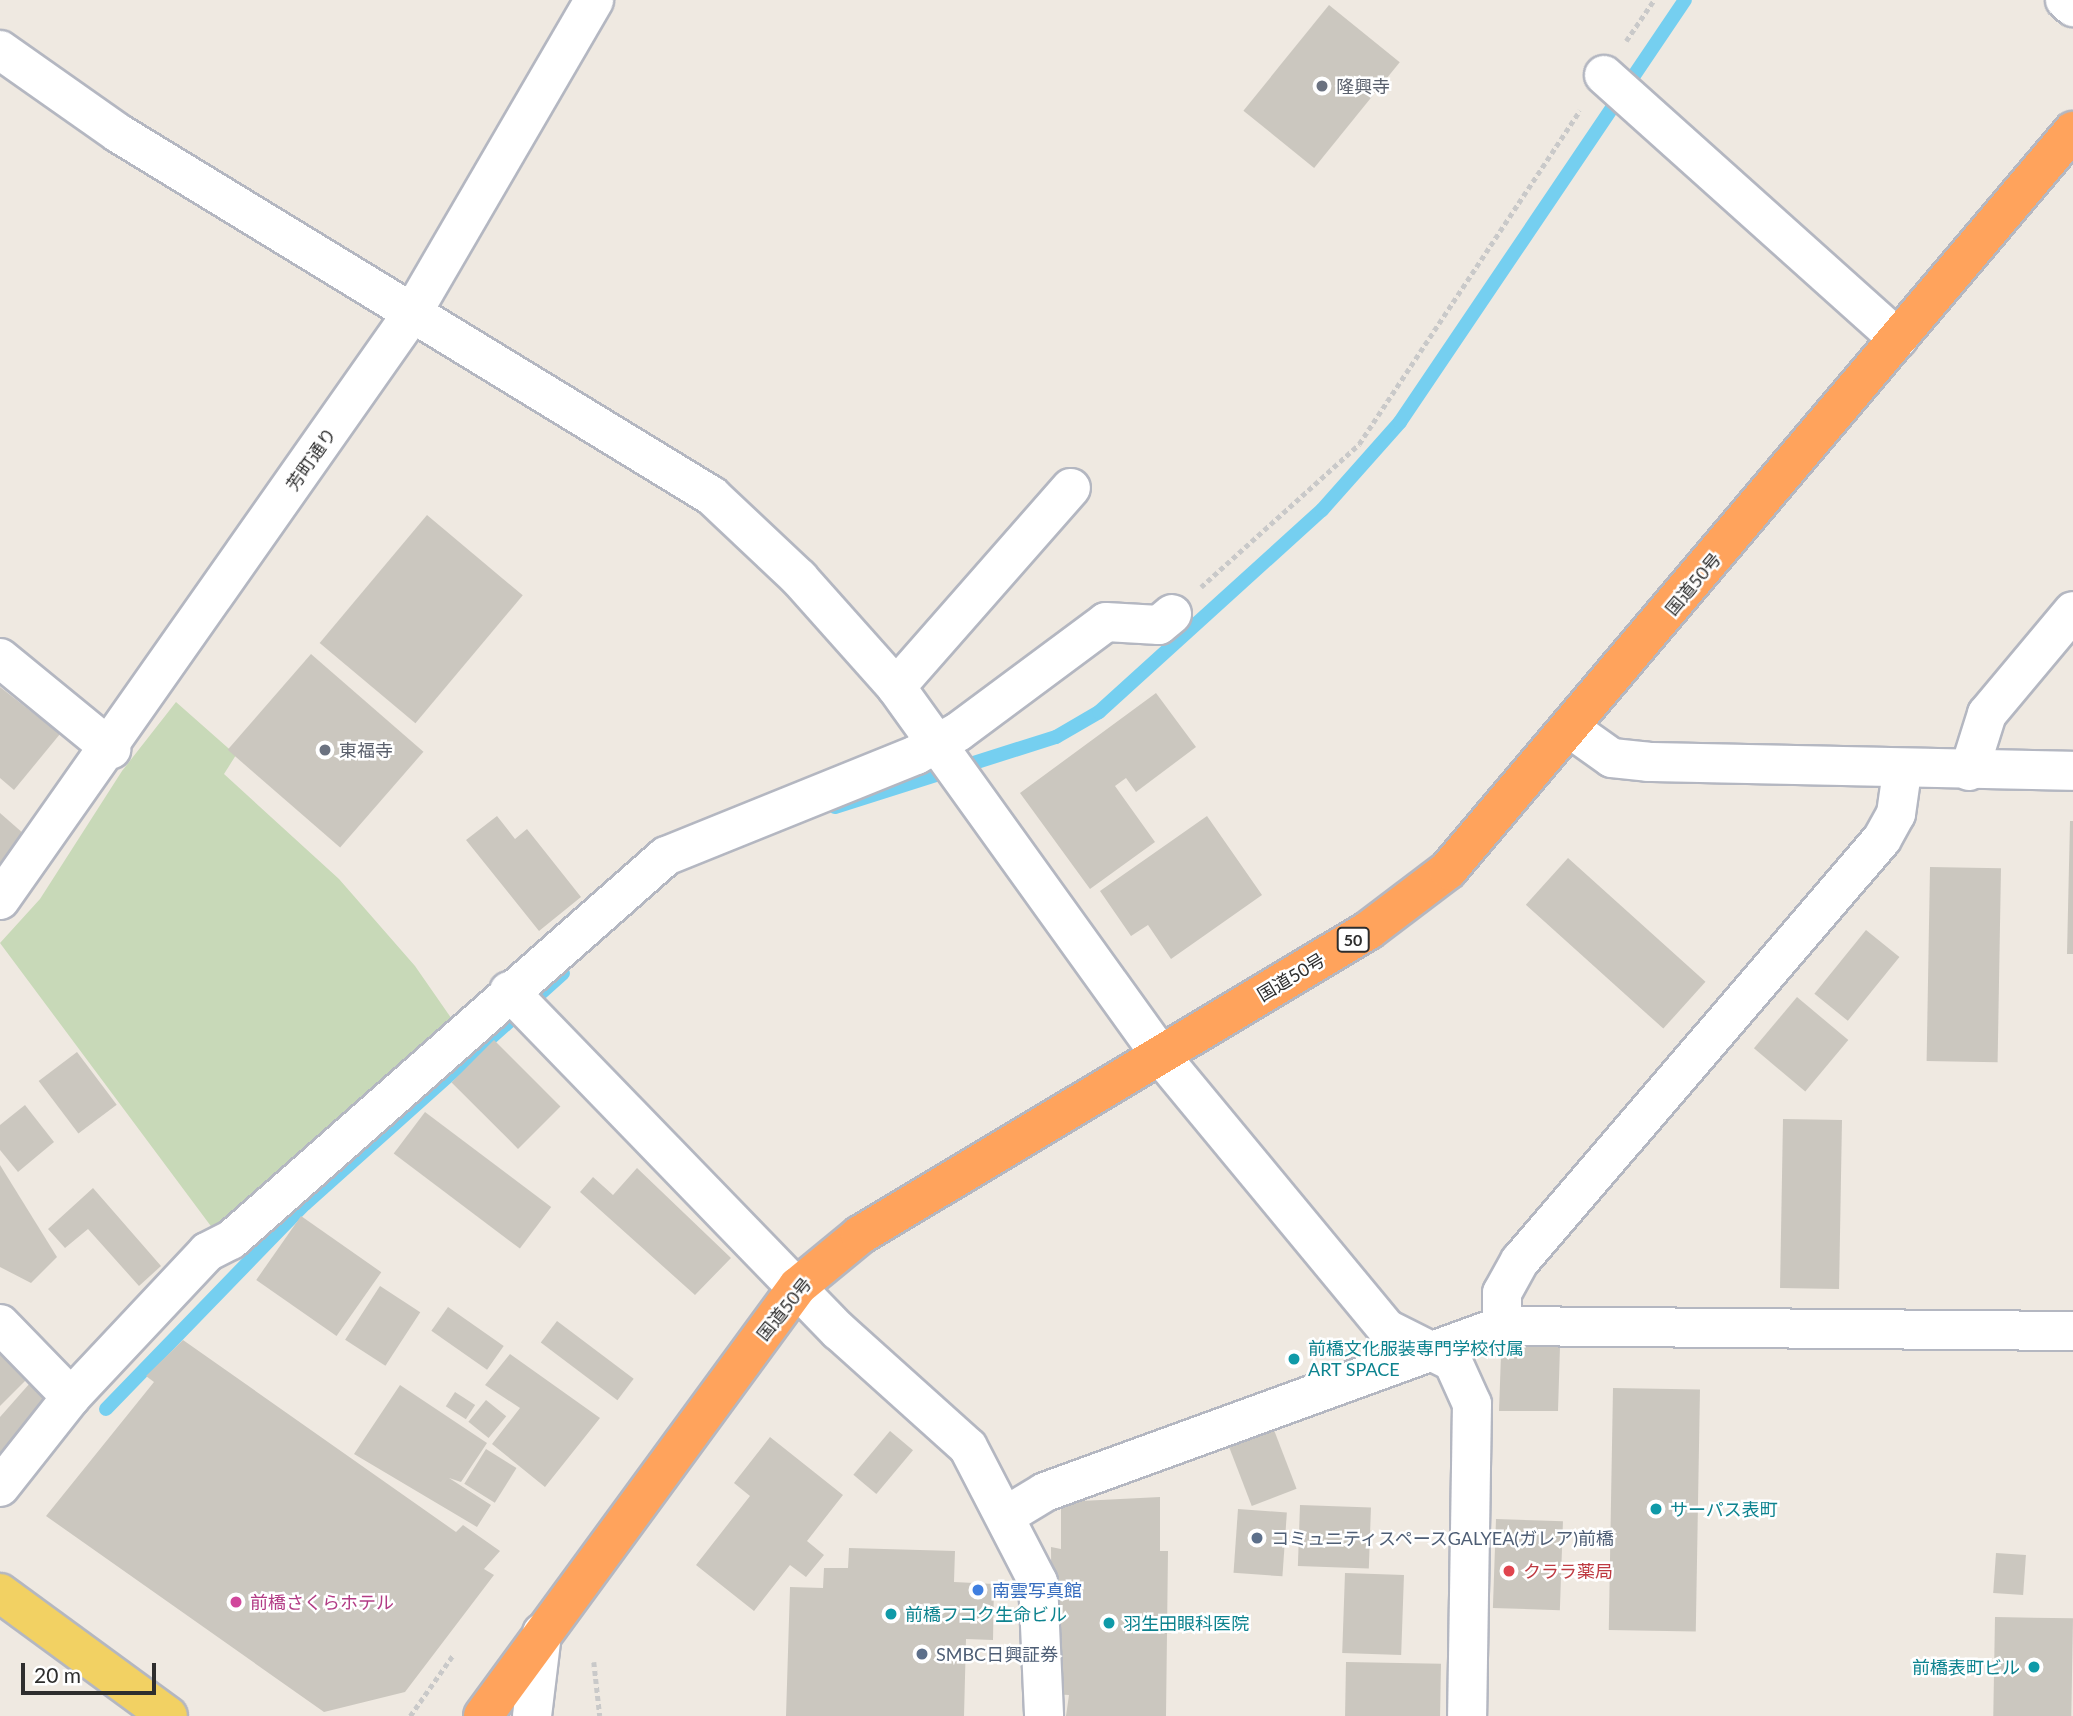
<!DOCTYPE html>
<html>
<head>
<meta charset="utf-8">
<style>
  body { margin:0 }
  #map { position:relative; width:2073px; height:1716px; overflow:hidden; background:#efe9e1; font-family:Lato,"Noto Sans JP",sans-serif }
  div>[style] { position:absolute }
  .cemetery>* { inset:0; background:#c8d9b8 }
  .stream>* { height:14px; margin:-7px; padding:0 7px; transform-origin:7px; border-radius:7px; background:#75cff0 }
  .building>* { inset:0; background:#cbc7bf; transform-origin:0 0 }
  .path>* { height:4.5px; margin-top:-2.25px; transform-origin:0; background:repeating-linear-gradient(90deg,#c9c9c9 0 5px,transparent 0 8.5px) }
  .roads { filter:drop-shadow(2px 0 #b4b7c1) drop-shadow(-2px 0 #b4b7c1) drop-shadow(0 2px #b4b7c1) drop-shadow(0 -2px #b4b7c1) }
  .minor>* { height:38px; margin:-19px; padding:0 19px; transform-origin:19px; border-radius:19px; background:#fff }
  .major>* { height:38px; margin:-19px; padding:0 19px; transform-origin:19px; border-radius:19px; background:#f2d163 }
  .highway>* { height:38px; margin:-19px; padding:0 19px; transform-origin:19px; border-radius:19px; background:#ffa35c }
  .dots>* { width:19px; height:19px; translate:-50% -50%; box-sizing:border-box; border:4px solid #fff; border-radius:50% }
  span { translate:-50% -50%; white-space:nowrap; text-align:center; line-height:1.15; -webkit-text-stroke:5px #fff; paint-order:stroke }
  .shield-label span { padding:2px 5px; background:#fff; border:2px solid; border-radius:5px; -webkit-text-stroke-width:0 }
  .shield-label { font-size:16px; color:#2e2e2e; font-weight:700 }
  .worship-label { font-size:18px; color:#5b616d }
  .left { translate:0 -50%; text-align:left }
  .street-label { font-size:18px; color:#2e2e2e }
  .culture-label { font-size:18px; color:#0d838f }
  .right { translate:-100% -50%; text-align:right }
  .service-label { font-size:18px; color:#4e5e75 }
  .health-label { font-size:18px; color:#be3a42 }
  .shop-label { font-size:18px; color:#366cbe }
  .hotel-label { font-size:18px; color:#b23c85 }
  .scale { position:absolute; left:21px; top:1663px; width:135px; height:32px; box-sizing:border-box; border:4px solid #2e2e2e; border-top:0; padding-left:9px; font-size:21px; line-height:24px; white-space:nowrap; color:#2e2e2e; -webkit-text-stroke:5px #fff; paint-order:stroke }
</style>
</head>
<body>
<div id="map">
  <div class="cemetery">
    <div style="clip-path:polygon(176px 702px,236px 755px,224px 774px,339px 879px,415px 966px,456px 1025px,219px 1237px,0 943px,40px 899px,122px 771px)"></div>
  </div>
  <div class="stream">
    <div style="left:835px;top:807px;width:232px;rotate:-17.6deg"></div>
    <div style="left:1056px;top:737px;width:50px;rotate:-30.2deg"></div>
    <div style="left:1099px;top:712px;width:301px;rotate:-42.2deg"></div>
    <div style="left:1322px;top:510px;width:118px;rotate:-48.4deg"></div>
    <div style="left:1400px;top:422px;width:509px;rotate:-55.97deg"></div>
    <div style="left:106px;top:1409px;width:286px;rotate:-45.9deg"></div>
    <div style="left:305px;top:1204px;width:346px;rotate:-41.8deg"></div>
  </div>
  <div class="building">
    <div style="left:1329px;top:5px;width:91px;height:136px;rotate:39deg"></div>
    <div style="left:427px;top:515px;width:125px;height:167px;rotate:40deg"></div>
    <div style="left:311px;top:654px;width:149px;height:127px;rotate:41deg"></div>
    <div style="clip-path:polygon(0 687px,60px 734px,14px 790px,0 778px)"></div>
    <div style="clip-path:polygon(1156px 693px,1196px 747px,1136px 792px,1126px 778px,1115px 786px,1155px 842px,1090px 889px,1020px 793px)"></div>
    <div style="clip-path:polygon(0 813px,24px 834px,0 863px)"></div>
    <div style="clip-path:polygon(497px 816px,515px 839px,527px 829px,581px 897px,539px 931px,466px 840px)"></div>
    <div style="clip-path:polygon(1207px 816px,1262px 895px,1171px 959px,1148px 925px,1131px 936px,1100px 891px)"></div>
    <div style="clip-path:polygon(2070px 821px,2073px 821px,2073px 954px,2067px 954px)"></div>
    <div style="left:1568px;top:858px;width:185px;height:63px;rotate:42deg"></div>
    <div style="left:1930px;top:867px;width:71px;height:194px;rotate:1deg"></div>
    <div style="left:1866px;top:930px;width:43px;height:82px;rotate:39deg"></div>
    <div style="left:1797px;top:997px;width:67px;height:67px;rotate:40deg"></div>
    <div style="left:494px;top:1040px;width:94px;height:60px;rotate:45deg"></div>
    <div style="left:77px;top:1052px;width:66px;height:48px;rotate:53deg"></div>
    <div style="clip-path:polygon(25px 1105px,54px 1142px,18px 1172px,0 1150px,0 1125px)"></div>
    <div style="left:425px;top:1112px;width:158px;height:52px;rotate:37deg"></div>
    <div style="left:1783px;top:1119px;width:59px;height:169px;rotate:1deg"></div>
    <div style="clip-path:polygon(0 1165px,57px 1257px,31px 1283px,0 1267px)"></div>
    <div style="clip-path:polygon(637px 1168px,731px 1258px,695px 1295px,580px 1192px,593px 1177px,613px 1195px)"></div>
    <div style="clip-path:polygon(93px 1188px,161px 1266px,139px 1286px,88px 1229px,65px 1248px,48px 1229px)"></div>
    <div style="left:301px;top:1216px;width:98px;height:78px;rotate:35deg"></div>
    <div style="left:380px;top:1286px;width:48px;height:64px;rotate:33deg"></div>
    <div style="left:448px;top:1307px;width:68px;height:29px;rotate:35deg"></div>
    <div style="left:557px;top:1321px;width:96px;height:27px;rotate:37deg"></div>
    <div style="clip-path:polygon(0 1327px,39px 1367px,0 1406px)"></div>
    <div style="clip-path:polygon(183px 1340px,456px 1532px,463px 1525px,500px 1551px,484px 1569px,494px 1575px,405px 1692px,324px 1712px,46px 1516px,154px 1382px,146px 1376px)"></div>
    <div style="clip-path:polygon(1519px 1343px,1560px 1346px,1558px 1411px,1499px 1411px,1501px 1355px)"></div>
    <div style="clip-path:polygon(510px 1354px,600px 1418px,545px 1487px,492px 1444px,520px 1408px,485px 1385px)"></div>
    <div style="clip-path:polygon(38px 1374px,60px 1394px,0 1463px,0 1417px)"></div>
    <div style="clip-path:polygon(400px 1385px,487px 1443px,461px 1482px,449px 1478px,491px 1505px,477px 1527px,354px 1454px)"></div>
    <div style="left:1613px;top:1388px;width:87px;height:242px;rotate:1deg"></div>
    <div style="left:455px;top:1392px;width:24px;height:17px;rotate:33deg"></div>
    <div style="left:486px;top:1400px;width:26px;height:28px;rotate:39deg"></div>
    <div style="left:1274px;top:1430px;width:63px;height:48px;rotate:69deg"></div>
    <div style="left:890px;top:1431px;width:30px;height:57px;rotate:40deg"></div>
    <div style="clip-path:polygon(770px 1437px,843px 1495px,807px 1541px,824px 1555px,806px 1577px,790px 1565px,754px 1611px,696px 1565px,750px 1496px,734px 1483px)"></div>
    <div style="left:486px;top:1449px;width:36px;height:41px;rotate:32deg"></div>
    <div style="clip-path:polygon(1160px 1497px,1160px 1551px,1168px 1551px,1166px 1716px,1066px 1716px,1069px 1695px,1052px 1694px,1051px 1547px,1061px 1549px,1061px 1502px)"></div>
    <div style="left:1300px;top:1505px;width:71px;height:61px;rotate:2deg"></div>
    <div style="left:1238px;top:1509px;width:49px;height:64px;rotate:4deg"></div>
    <div style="left:1496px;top:1519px;width:67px;height:89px;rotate:2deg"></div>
    <div style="clip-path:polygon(849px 1548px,955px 1551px,954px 1582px,994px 1584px,993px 1640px,966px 1639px,964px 1716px,786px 1716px,790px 1587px,823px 1588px,824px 1568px,848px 1568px)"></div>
    <div style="left:1996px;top:1553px;width:30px;height:40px;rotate:4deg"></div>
    <div style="left:1345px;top:1573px;width:59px;height:80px;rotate:2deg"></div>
    <div style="left:1995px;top:1617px;width:78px;height:99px;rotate:1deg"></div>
    <div style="left:1346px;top:1662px;width:95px;height:54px;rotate:1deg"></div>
  </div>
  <div class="path">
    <div style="left:1626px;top:41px;width:50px;rotate:-55.7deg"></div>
    <div style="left:1201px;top:587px;width:213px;rotate:-42.1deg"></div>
    <div style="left:1359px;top:444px;width:400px;rotate:-56.5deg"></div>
    <div style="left:594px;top:1662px;width:54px;rotate:83.7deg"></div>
    <div style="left:410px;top:1716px;width:75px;rotate:-54.8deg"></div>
  </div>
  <div class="roads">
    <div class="minor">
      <div style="left:2065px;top:0;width:11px;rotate:41deg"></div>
      <div style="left:0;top:50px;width:144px;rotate:35.1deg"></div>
      <div style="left:118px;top:133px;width:696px;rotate:31.43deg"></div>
      <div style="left:712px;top:496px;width:120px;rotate:43.3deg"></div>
      <div style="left:799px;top:578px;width:146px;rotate:48.3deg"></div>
      <div style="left:896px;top:687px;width:453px;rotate:54.3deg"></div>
      <div style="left:1160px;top:1055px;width:356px;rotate:50.4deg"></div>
      <div style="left:1387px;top:1329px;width:74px;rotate:26.6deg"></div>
      <div style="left:1453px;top:1362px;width:46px;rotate:65.7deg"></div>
      <div style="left:1472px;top:1404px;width:312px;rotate:90.9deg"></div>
      <div style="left:1604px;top:75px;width:395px;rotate:41.9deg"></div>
      <div style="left:0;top:658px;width:144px;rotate:39.3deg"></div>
      <div style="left:896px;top:687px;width:265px;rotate:-48.7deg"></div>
      <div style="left:1571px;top:729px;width:50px;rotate:35.3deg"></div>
      <div style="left:1612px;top:758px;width:36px;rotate:6deg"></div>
      <div style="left:1648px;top:762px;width:425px;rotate:1.2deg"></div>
      <div style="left:1969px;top:771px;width:60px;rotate:-72.5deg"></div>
      <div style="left:1987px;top:714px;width:134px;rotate:-50.1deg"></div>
      <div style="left:0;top:900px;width:715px;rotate:-54.91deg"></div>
      <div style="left:411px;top:315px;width:364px;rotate:-59.8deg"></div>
      <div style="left:509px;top:991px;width:474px;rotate:45.9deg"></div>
      <div style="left:839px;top:1331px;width:173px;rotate:42deg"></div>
      <div style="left:968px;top:1447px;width:152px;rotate:62.6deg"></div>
      <div style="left:1038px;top:1582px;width:134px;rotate:87.4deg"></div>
      <div style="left:0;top:1324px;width:102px;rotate:45.8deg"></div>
      <div style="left:1502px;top:1326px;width:33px;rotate:-90deg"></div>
      <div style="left:1502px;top:1293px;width:37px;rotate:-61deg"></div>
      <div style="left:1520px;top:1261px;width:556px;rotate:-49.38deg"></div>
      <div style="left:1882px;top:839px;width:29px;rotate:-61deg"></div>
      <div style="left:1896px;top:814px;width:42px;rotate:-81.9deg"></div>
      <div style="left:0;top:1487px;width:115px;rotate:-51.7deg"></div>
      <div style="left:71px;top:1397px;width:199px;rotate:-46.8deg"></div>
      <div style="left:207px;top:1252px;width:27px;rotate:-27deg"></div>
      <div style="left:231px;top:1240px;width:580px;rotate:-41.44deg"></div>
      <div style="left:666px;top:856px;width:270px;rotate:-22deg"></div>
      <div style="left:916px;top:755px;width:48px;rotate:-28.7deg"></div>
      <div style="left:958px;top:732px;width:184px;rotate:-36.6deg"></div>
      <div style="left:1106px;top:622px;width:53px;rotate:3.2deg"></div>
      <div style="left:1159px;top:625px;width:17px;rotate:-40deg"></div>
      <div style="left:1007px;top:1515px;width:44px;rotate:-31.2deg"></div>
      <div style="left:1045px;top:1492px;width:486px;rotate:-20deg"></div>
      <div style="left:1502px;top:1326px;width:571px;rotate:0.5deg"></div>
      <div style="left:532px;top:1716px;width:84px;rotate:-83.1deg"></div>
    </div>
    <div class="major">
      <div style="left:0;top:1593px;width:208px;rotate:36.2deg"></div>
    </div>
    <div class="highway">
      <div style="left:483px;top:1716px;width:533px;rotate:-53.78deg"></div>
      <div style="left:798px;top:1286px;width:80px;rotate:-39.4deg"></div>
      <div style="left:860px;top:1235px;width:593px;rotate:-30.93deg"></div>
      <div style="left:1369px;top:930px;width:99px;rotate:-37.2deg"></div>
      <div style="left:1448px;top:870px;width:968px;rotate:-49.78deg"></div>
    </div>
  </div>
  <div class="dots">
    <div style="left:1322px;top:86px;background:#6b7280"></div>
    <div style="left:325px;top:750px;background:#6b7280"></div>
    <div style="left:1294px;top:1359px;background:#0f9aa8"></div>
    <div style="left:1656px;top:1509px;background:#0f9aa8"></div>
    <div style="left:1257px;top:1538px;background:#5c6f8a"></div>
    <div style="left:1509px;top:1571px;background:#e0444e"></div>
    <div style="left:978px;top:1590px;background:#3f7fe0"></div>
    <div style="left:236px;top:1602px;background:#d1479c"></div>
    <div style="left:891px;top:1614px;background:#0f9aa8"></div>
    <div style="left:1109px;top:1623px;background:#0f9aa8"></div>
    <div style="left:922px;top:1654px;background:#5c6f8a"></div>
    <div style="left:2034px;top:1667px;background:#0f9aa8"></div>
  </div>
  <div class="shield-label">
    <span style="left:1353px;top:940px">50</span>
  </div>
  <div class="worship-label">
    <span class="left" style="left:1336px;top:86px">隆興寺</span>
    <span class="left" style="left:339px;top:750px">東福寺</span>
  </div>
  <div class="street-label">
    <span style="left:311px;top:459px;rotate:-55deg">芳町通り</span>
    <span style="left:1693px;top:584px;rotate:-50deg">国道50号</span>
    <span style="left:1291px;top:977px;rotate:-31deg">国道50号</span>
    <span style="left:784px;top:1309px;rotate:-51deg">国道50号</span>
  </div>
  <div class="culture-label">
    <span class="left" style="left:1308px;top:1359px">前橋文化服装専門学校付属<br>ART SPACE</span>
    <span class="left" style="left:1670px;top:1509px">サーパス表町</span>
    <span class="left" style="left:905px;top:1614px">前橋フコク生命ビル</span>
    <span class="left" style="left:1123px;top:1623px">羽生田眼科医院</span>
    <span class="right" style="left:2020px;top:1667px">前橋表町ビル</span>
  </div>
  <div class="service-label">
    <span class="left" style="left:1271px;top:1538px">コミュニティスペースGALYEA(ガレア)前橋</span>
    <span class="left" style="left:936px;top:1654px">SMBC日興証券</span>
  </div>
  <div class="health-label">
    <span class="left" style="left:1523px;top:1571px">クララ薬局</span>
  </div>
  <div class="shop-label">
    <span class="left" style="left:992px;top:1590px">南雲写真館</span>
  </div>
  <div class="hotel-label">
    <span class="left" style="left:250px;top:1602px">前橋さくらホテル</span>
  </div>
  <div class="scale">20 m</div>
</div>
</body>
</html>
